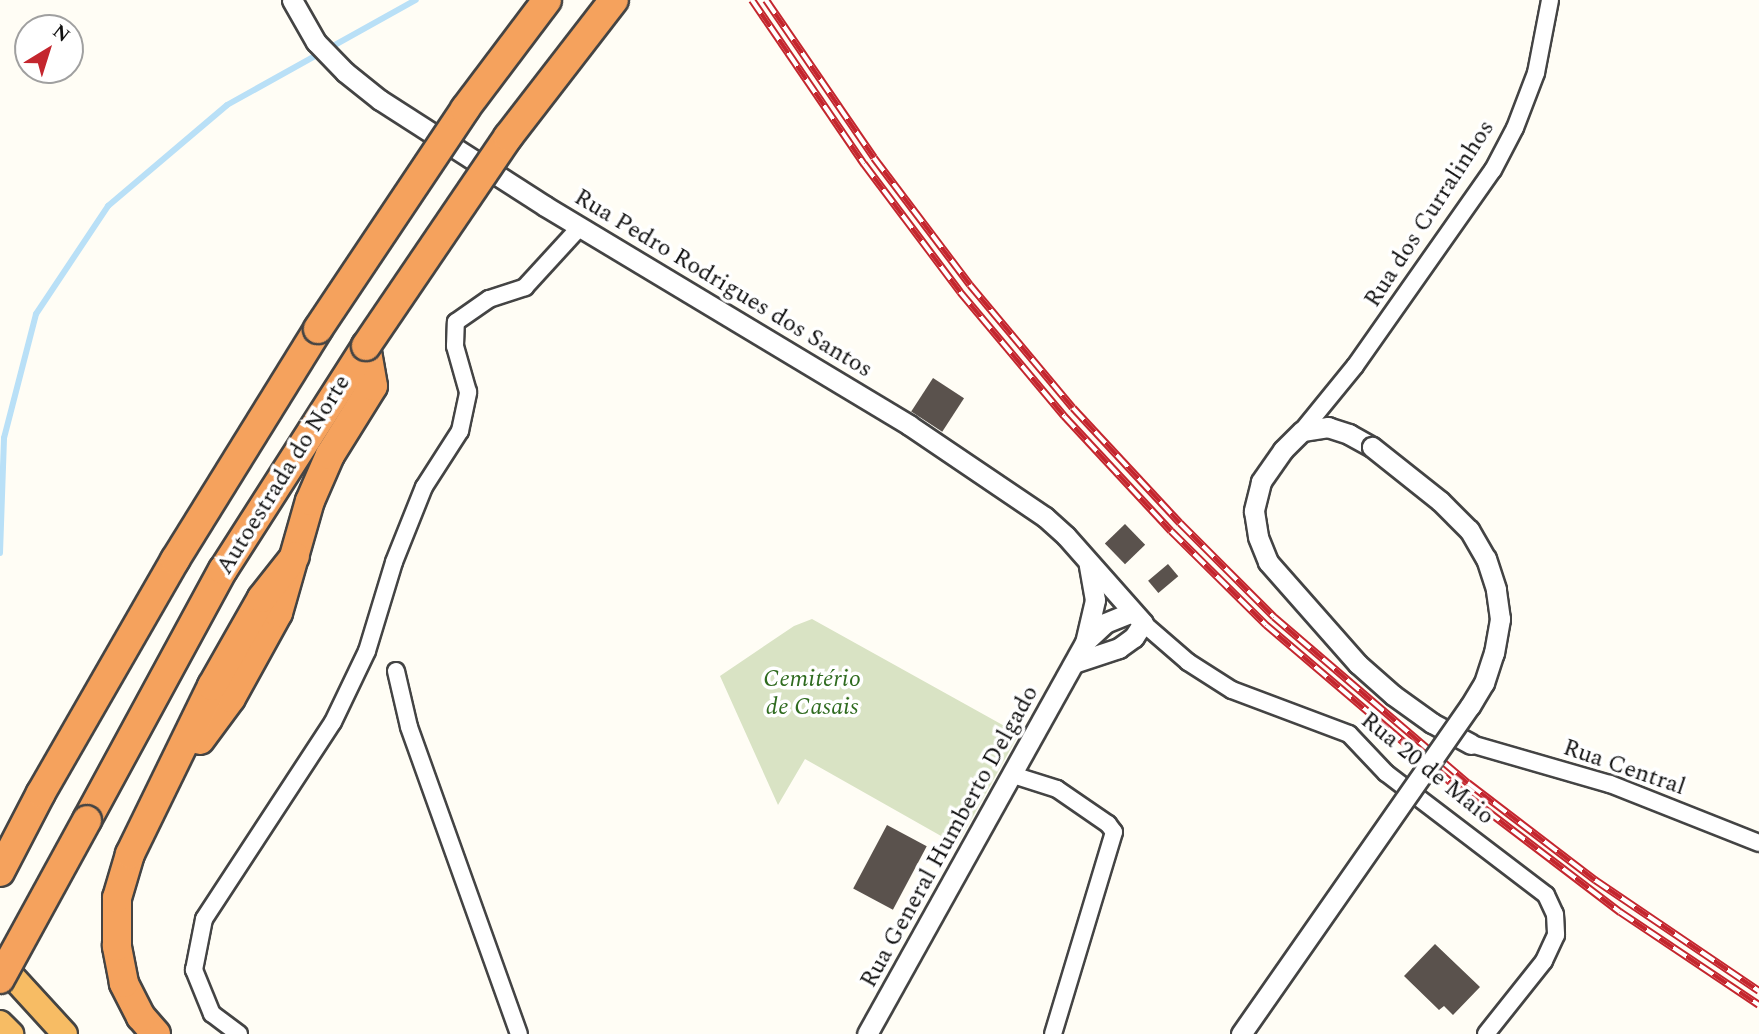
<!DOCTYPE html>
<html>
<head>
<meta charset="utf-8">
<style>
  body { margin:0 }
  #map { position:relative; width:1759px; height:1034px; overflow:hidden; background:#fffdf5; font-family:Spectral,serif }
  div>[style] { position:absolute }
  .cemetery>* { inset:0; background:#d9e3c4 }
  .stream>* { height:6px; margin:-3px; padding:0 3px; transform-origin:3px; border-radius:3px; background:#b9e0f7 }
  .building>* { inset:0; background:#5a524d; transform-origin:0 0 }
  .roads { filter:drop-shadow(2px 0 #444) drop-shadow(-2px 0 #444) drop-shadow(0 2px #444) drop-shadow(0 -2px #444) }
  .minor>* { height:16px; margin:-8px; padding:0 8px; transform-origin:8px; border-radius:8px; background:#fff }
  .tertiary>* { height:19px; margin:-9.5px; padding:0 9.5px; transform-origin:9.5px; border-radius:9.5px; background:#fff }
  .trunk>* { height:24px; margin:-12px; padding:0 12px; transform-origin:12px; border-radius:12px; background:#f7bc64 }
  .motorway>* { height:28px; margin:-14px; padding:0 14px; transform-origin:14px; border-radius:14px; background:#f5a25d }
  .rail>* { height:8px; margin-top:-4px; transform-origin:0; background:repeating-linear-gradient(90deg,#fff 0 16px,#c4262e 0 32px); box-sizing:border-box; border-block:2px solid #c4262e }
  .bridges { filter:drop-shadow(2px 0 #444) drop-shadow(-2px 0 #444) drop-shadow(0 2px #444) drop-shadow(0 -2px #444) }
  .tertiary-bridge>* { height:19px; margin:-9.5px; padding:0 9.5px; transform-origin:9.5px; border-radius:9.5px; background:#fff }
  .motorway-bridge>* { height:28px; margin:-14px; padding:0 14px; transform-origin:14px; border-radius:14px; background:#f5a25d }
  span { translate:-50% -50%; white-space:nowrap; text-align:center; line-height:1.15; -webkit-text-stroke:7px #fff; paint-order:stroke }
  .street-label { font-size:24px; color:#111 }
  .park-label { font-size:24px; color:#2f6b1f; font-style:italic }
  .north { position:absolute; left:14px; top:14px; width:70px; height:70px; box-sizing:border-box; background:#fff; border:2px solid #a0a0a0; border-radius:50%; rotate:38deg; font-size:19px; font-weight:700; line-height:28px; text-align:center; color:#111 }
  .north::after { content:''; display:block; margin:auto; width:24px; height:32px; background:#c4262e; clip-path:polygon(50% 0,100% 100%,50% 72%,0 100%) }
</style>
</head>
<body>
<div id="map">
  <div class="cemetery">
    <div style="clip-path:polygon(812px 619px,1019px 734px,957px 845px,805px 759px,778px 805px,720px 676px,794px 626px)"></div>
  </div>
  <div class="stream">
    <div style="left:0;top:553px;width:115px;rotate:-88deg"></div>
    <div style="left:4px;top:438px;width:128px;rotate:-75.5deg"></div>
    <div style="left:36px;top:314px;width:130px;rotate:-56.3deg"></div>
    <div style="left:108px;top:206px;width:156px;rotate:-40.3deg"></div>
    <div style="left:227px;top:105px;width:216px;rotate:-29.1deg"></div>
  </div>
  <div class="building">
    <div style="left:933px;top:378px;width:37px;height:40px;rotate:33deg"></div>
    <div style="left:1125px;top:524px;width:29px;height:28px;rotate:46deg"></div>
    <div style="left:1168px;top:564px;width:16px;height:26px;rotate:50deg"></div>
    <div style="left:887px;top:825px;width:45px;height:72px;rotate:28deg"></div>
    <div style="clip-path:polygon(1435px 944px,1480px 987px,1453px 1015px,1444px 1006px,1439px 1010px,1404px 976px)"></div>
  </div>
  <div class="roads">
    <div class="minor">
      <div style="left:1302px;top:431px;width:84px;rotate:-50.8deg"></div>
      <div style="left:1355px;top:366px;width:240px;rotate:-54.9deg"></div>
      <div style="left:1493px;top:170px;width:47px;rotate:-62.4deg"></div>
      <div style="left:1515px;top:128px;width:59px;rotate:-69.1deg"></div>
      <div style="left:1536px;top:73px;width:74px;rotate:-79.1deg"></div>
      <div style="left:1143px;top:623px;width:60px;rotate:40.9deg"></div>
      <div style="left:1188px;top:662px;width:52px;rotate:32.5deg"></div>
      <div style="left:1232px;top:690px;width:125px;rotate:20.6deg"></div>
      <div style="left:1349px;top:734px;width:54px;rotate:46.5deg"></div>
      <div style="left:1386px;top:773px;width:201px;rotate:37.3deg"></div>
      <div style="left:1546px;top:895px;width:21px;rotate:65deg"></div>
      <div style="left:1555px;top:914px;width:21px;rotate:87deg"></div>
      <div style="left:1556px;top:935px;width:29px;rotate:115deg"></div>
      <div style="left:1544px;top:961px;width:93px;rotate:128.5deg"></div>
      <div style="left:396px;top:671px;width:57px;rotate:76.9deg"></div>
      <div style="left:409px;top:727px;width:326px;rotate:70.3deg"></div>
      <div style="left:1471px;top:744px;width:145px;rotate:16.1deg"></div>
      <div style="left:1610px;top:784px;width:160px;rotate:21.6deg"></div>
      <div style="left:1013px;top:775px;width:46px;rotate:17.7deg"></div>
      <div style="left:1057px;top:789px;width:62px;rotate:34.5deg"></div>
      <div style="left:1108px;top:824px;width:10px;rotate:53deg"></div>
      <div style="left:1114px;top:832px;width:211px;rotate:106.8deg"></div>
      <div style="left:239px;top:1034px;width:34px;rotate:-143deg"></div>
      <div style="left:212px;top:1014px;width:48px;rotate:-112.2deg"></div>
      <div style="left:194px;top:970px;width:52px;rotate:-78.9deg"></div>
      <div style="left:204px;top:919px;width:235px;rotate:-56.8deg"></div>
      <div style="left:333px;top:722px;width:79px;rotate:-64.4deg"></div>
      <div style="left:367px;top:651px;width:93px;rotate:-73.1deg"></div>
      <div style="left:394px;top:562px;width:81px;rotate:-68.2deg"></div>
      <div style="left:424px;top:487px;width:67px;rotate:-57.3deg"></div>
      <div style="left:460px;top:431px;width:40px;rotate:-78deg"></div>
      <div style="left:468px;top:392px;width:48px;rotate:-105.8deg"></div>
      <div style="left:455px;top:346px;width:24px;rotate:-88deg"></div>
      <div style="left:456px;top:322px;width:40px;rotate:-34.9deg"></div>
      <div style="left:489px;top:299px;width:38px;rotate:-18deg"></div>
      <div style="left:525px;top:287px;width:81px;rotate:-47.5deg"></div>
    </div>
    <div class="tertiary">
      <div style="left:292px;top:0;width:48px;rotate:60.3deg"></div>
      <div style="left:316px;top:42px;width:42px;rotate:46deg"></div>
      <div style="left:345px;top:72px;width:45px;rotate:38.7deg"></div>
      <div style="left:380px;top:100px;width:196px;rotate:32.7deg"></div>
      <div style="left:545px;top:206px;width:425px;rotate:31deg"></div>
      <div style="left:909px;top:425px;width:164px;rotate:34.1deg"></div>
      <div style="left:1045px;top:517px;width:28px;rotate:42deg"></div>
      <div style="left:1066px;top:536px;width:116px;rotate:48.5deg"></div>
      <div style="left:1143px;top:623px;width:17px;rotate:123deg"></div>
      <div style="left:1134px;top:637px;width:19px;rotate:144deg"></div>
      <div style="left:1119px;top:648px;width:47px;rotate:161.6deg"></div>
      <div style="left:1372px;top:447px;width:26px;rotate:-151deg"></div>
      <div style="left:1349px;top:434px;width:22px;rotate:-162deg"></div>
      <div style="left:1328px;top:427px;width:26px;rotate:171deg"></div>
      <div style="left:1302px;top:431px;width:27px;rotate:135deg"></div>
      <div style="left:1283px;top:450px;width:39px;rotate:125deg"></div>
      <div style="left:1261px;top:482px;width:30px;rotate:104deg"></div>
      <div style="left:1254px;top:511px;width:26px;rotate:81deg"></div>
      <div style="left:1258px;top:537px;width:27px;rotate:68deg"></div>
      <div style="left:1268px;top:562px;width:136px;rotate:48.6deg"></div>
      <div style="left:1358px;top:664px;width:47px;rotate:41.5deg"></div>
      <div style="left:1393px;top:695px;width:48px;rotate:35.7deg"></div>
      <div style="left:1432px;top:723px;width:44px;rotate:28.3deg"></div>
      <div style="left:1086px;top:641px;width:26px;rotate:-43deg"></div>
      <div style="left:1105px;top:623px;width:29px;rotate:-22deg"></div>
      <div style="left:867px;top:1034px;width:448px;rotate:-60.9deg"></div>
      <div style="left:1085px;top:643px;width:44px;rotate:-76.9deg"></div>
      <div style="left:1095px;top:600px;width:36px;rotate:-100deg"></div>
    </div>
    <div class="trunk">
      <div style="left:0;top:963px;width:96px;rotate:47.5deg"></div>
      <div style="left:0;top:1023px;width:16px;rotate:45deg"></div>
    </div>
    <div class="motorway">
      <div style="left:200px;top:740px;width:52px;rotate:-53.6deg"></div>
      <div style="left:231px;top:698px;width:97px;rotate:-61.1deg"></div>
      <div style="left:278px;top:613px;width:116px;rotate:-74.1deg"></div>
      <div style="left:310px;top:501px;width:50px;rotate:-66.5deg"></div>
      <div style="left:330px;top:455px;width:81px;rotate:-58.1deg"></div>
      <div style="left:373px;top:386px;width:41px;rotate:-99.9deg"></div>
      <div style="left:87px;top:820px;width:285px;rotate:-61.5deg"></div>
      <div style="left:223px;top:570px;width:266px;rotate:-57.4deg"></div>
      <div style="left:0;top:872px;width:89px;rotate:-62.6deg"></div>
      <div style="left:41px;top:793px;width:269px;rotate:-60.1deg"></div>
      <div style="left:175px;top:560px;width:272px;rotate:-58.2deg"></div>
      <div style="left:156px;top:1034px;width:23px;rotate:-131deg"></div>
      <div style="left:141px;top:1017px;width:38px;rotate:-117deg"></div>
      <div style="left:124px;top:983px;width:38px;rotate:-101deg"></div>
      <div style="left:117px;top:946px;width:48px;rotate:-90deg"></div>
      <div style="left:117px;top:898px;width:46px;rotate:-73.5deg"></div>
      <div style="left:130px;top:854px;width:187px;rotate:-64deg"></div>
      <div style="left:212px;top:686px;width:101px;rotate:-60.4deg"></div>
      <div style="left:262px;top:598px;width:53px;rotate:-51.8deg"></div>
    </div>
  </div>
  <div class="rail">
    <div style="left:752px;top:0;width:199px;rotate:55.7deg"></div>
    <div style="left:864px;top:164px;width:160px;rotate:53.1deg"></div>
    <div style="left:960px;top:292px;width:162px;rotate:50deg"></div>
    <div style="left:1064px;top:416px;width:157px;rotate:47.1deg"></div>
    <div style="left:1171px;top:531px;width:134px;rotate:44.7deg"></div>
    <div style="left:1266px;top:625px;width:256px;rotate:40.4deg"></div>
    <div style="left:1461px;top:791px;width:200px;rotate:37.3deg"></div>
    <div style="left:1620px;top:912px;width:167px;rotate:33.8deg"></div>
    <div style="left:766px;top:0;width:191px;rotate:55.6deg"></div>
    <div style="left:874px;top:158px;width:159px;rotate:52.9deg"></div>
    <div style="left:970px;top:285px;width:160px;rotate:50.1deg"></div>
    <div style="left:1073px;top:408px;width:157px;rotate:47.1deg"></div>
    <div style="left:1180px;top:523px;width:133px;rotate:45deg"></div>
    <div style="left:1274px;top:617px;width:255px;rotate:40.6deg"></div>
    <div style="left:1468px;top:783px;width:160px;rotate:37.4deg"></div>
    <div style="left:1595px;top:880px;width:198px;rotate:34.1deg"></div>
  </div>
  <div class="bridges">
    <div class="tertiary-bridge">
      <div style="left:1241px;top:1034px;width:400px;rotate:-55.1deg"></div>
      <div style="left:1470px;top:706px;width:27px;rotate:-59deg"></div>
      <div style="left:1484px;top:683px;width:32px;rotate:-72deg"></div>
      <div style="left:1494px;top:653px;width:35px;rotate:-80deg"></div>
      <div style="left:1500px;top:619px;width:30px;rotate:-98deg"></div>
      <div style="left:1496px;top:589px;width:32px;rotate:-108deg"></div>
      <div style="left:1486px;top:559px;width:34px;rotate:-120deg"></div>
      <div style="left:1469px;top:530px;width:41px;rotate:-135deg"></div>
      <div style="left:1440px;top:501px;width:87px;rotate:-141.5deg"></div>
    </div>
    <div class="motorway-bridge">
      <div style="left:318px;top:329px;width:265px;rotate:-56.2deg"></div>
      <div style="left:465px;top:109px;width:136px;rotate:-53deg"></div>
      <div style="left:366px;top:346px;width:253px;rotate:-55.8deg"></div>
      <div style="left:508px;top:137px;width:173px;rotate:-52.3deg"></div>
      <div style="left:0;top:979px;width:181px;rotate:-61.3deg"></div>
    </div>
  </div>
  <div class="street-label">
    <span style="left:1430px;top:214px;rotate:-57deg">Rua dos Curralinhos</span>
    <span style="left:723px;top:284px;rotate:31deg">Rua Pedro Rodrigues dos Santos</span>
    <span style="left:284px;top:475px;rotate:-58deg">Autoestrada do Norte</span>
    <span style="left:1624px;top:768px;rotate:19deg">Rua Central</span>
    <span style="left:1427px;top:769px;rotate:39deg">Rua 20 de Maio</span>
    <span style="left:950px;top:837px;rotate:-61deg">Rua General Humberto Delgado</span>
  </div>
  <div class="park-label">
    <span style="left:812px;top:694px">Cemitério<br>de Casais</span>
  </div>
  <div class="north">N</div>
</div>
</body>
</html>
